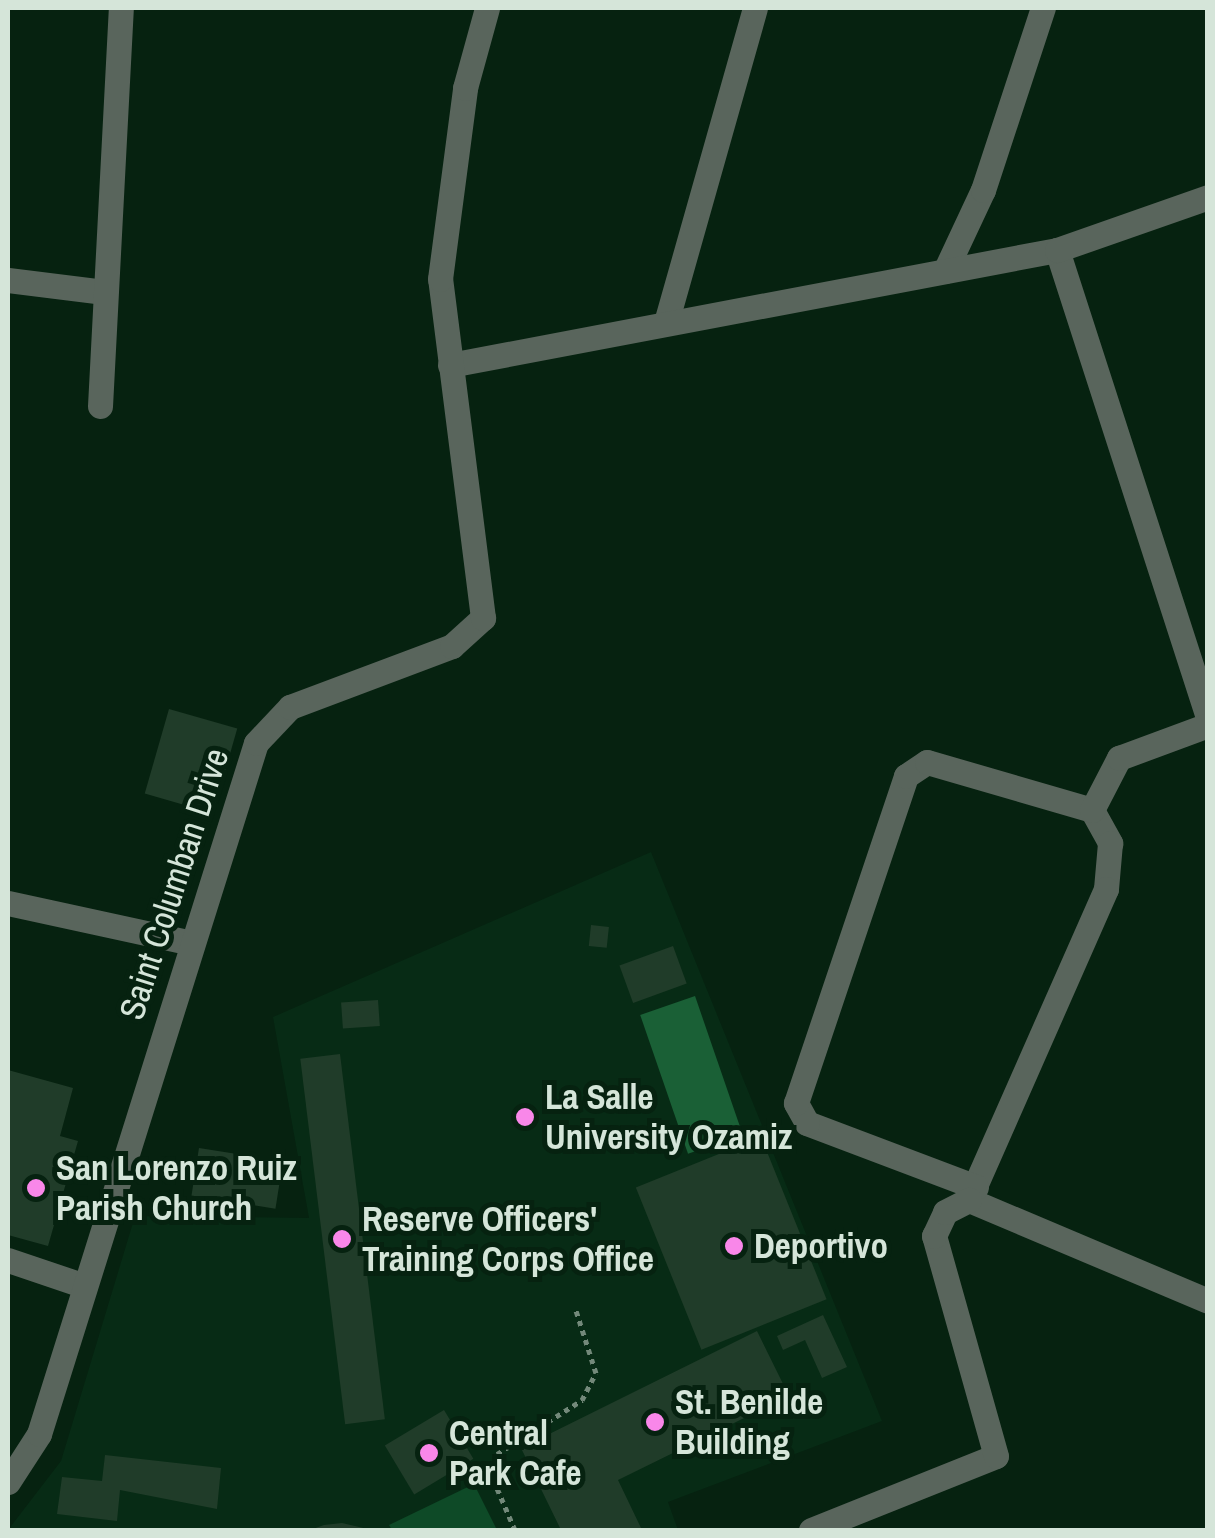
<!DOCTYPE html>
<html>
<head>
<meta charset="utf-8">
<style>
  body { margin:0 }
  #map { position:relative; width:1215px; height:1538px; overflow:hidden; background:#062210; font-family:"Archivo Narrow",sans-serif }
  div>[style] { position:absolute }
  .built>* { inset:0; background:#072b15 }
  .green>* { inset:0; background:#0e4a27 }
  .forest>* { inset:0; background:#1a6036; transform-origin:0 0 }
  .building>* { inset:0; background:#203c29; transform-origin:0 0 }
  .path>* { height:5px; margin-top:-2.5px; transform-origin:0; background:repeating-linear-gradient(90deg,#73897a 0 5px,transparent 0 10px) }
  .minor>* { height:25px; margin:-12.5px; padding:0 12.5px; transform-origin:12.5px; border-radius:12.5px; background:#59655c }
  .dots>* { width:28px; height:28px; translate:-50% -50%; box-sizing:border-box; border:5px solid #062210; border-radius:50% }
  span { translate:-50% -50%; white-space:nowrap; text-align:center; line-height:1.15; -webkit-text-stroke:10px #062210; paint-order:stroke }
  .street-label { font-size:35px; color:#d5e5d9 }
  .poi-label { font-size:35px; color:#d5e5d9; font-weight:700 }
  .left { translate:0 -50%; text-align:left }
  .frame { position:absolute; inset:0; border:10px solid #d5e5d9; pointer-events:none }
</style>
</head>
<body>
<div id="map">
  <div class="built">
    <div style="clip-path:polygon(651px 852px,882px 1421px,668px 1502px,678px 1530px,8px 1530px,61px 1461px,135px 1216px,309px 1218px,273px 1017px)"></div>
  </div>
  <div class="green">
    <div style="clip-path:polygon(474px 1484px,497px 1530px,392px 1530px,389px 1525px)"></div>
  </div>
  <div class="forest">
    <div style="left:695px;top:996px;width:147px;height:58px;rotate:71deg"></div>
  </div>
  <div class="building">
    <div style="left:169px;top:709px;width:71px;height:88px;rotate:16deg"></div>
    <div style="left:591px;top:925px;width:18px;height:21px;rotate:6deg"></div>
    <div style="left:673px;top:946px;width:40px;height:57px;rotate:70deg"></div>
    <div style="left:378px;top:1000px;width:26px;height:37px;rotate:86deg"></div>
    <div style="left:340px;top:1054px;width:368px;height:40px;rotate:83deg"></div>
    <div style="clip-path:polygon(8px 1070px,73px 1088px,60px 1136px,78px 1141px,48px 1246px,8px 1235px)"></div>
    <div style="left:761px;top:1137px;width:175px;height:135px;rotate:68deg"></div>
    <div style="left:199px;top:1148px;width:85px;height:48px;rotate:9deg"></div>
    <div style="clip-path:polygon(823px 1315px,847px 1367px,822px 1378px,805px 1340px,783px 1350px,777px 1336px)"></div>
    <div style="clip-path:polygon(757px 1331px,789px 1396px,618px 1480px,642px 1530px,561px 1530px,521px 1448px)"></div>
    <div style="left:444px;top:1410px;width:57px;height:69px;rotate:59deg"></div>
    <div style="clip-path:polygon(105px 1455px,221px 1468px,217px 1509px,120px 1490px,117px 1521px,57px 1514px,62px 1477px,102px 1481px)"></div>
    <div style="clip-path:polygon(342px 1523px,372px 1530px,310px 1530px,324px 1525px)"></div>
  </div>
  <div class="path">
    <div style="left:515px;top:1530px;width:56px;rotate:-113.3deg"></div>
    <div style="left:493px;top:1479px;width:25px;rotate:-81deg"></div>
    <div style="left:497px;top:1454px;width:101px;rotate:-32.4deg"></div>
    <div style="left:582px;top:1400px;width:30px;rotate:-63deg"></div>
    <div style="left:596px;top:1373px;width:69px;rotate:-107.7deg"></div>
  </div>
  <div class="minor">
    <div style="left:1057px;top:250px;width:491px;rotate:72.1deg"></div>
    <div style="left:945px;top:271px;width:89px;rotate:-64.9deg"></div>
    <div style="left:983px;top:190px;width:192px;rotate:-71.8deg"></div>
    <div style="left:8px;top:280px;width:97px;rotate:7.1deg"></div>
    <div style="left:667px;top:319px;width:323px;rotate:-74.2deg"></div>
    <div style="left:450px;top:365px;width:618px;rotate:-10.73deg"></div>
    <div style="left:1057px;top:250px;width:160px;rotate:-19.3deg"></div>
    <div style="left:100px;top:406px;width:399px;rotate:-87deg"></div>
    <div style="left:1092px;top:810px;width:38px;rotate:61deg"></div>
    <div style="left:1110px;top:843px;width:46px;rotate:95deg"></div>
    <div style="left:1106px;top:889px;width:340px;rotate:113.8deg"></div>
    <div style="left:969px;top:1200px;width:259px;rotate:22.9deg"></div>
    <div style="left:8px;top:903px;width:187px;rotate:12.3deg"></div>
    <div style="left:976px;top:1187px;width:181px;rotate:-159.3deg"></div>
    <div style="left:807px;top:1123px;width:23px;rotate:-119deg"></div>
    <div style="left:796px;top:1103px;width:345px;rotate:-71.4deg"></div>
    <div style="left:906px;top:776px;width:25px;rotate:-34deg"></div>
    <div style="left:927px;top:762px;width:172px;rotate:16.2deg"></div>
    <div style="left:1092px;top:810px;width:59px;rotate:-62.6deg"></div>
    <div style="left:1119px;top:758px;width:95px;rotate:-20.3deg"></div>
    <div style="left:8px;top:1260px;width:81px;rotate:18.7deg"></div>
    <div style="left:8px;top:1482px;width:57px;rotate:-57.1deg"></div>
    <div style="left:39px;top:1434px;width:724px;rotate:-72.57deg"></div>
    <div style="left:256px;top:743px;width:50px;rotate:-46.6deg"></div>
    <div style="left:290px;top:707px;width:173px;rotate:-20.6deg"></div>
    <div style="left:452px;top:646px;width:42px;rotate:-42.1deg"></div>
    <div style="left:483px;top:618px;width:342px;rotate:-97.2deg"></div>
    <div style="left:440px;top:279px;width:193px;rotate:-82.5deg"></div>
    <div style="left:465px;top:88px;width:83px;rotate:-74.6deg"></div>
    <div style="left:811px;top:1530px;width:199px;rotate:-21.8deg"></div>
    <div style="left:996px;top:1456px;width:229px;rotate:-105.7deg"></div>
    <div style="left:934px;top:1236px;width:26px;rotate:-65deg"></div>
    <div style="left:945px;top:1212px;width:27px;rotate:-27deg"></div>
  </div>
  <div class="dots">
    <div style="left:525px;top:1117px;background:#f987e9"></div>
    <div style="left:36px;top:1188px;background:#f987e9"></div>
    <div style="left:342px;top:1239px;background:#f987e9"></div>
    <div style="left:734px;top:1246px;background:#f987e9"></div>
    <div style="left:655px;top:1422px;background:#f987e9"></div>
    <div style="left:429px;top:1453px;background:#f987e9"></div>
  </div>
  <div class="street-label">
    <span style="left:174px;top:884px;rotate:-72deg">Saint Columban Drive</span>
  </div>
  <div class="poi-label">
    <span class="left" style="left:545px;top:1117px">La Salle<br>University Ozamiz</span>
    <span class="left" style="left:56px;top:1188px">San Lorenzo Ruiz<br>Parish Church</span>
    <span class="left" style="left:362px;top:1239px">Reserve Officers'<br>Training Corps Office</span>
    <span class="left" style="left:754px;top:1246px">Deportivo</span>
    <span class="left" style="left:675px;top:1422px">St. Benilde<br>Building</span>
    <span class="left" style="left:449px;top:1453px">Central<br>Park Cafe</span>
  </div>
  <div class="frame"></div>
</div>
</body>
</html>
